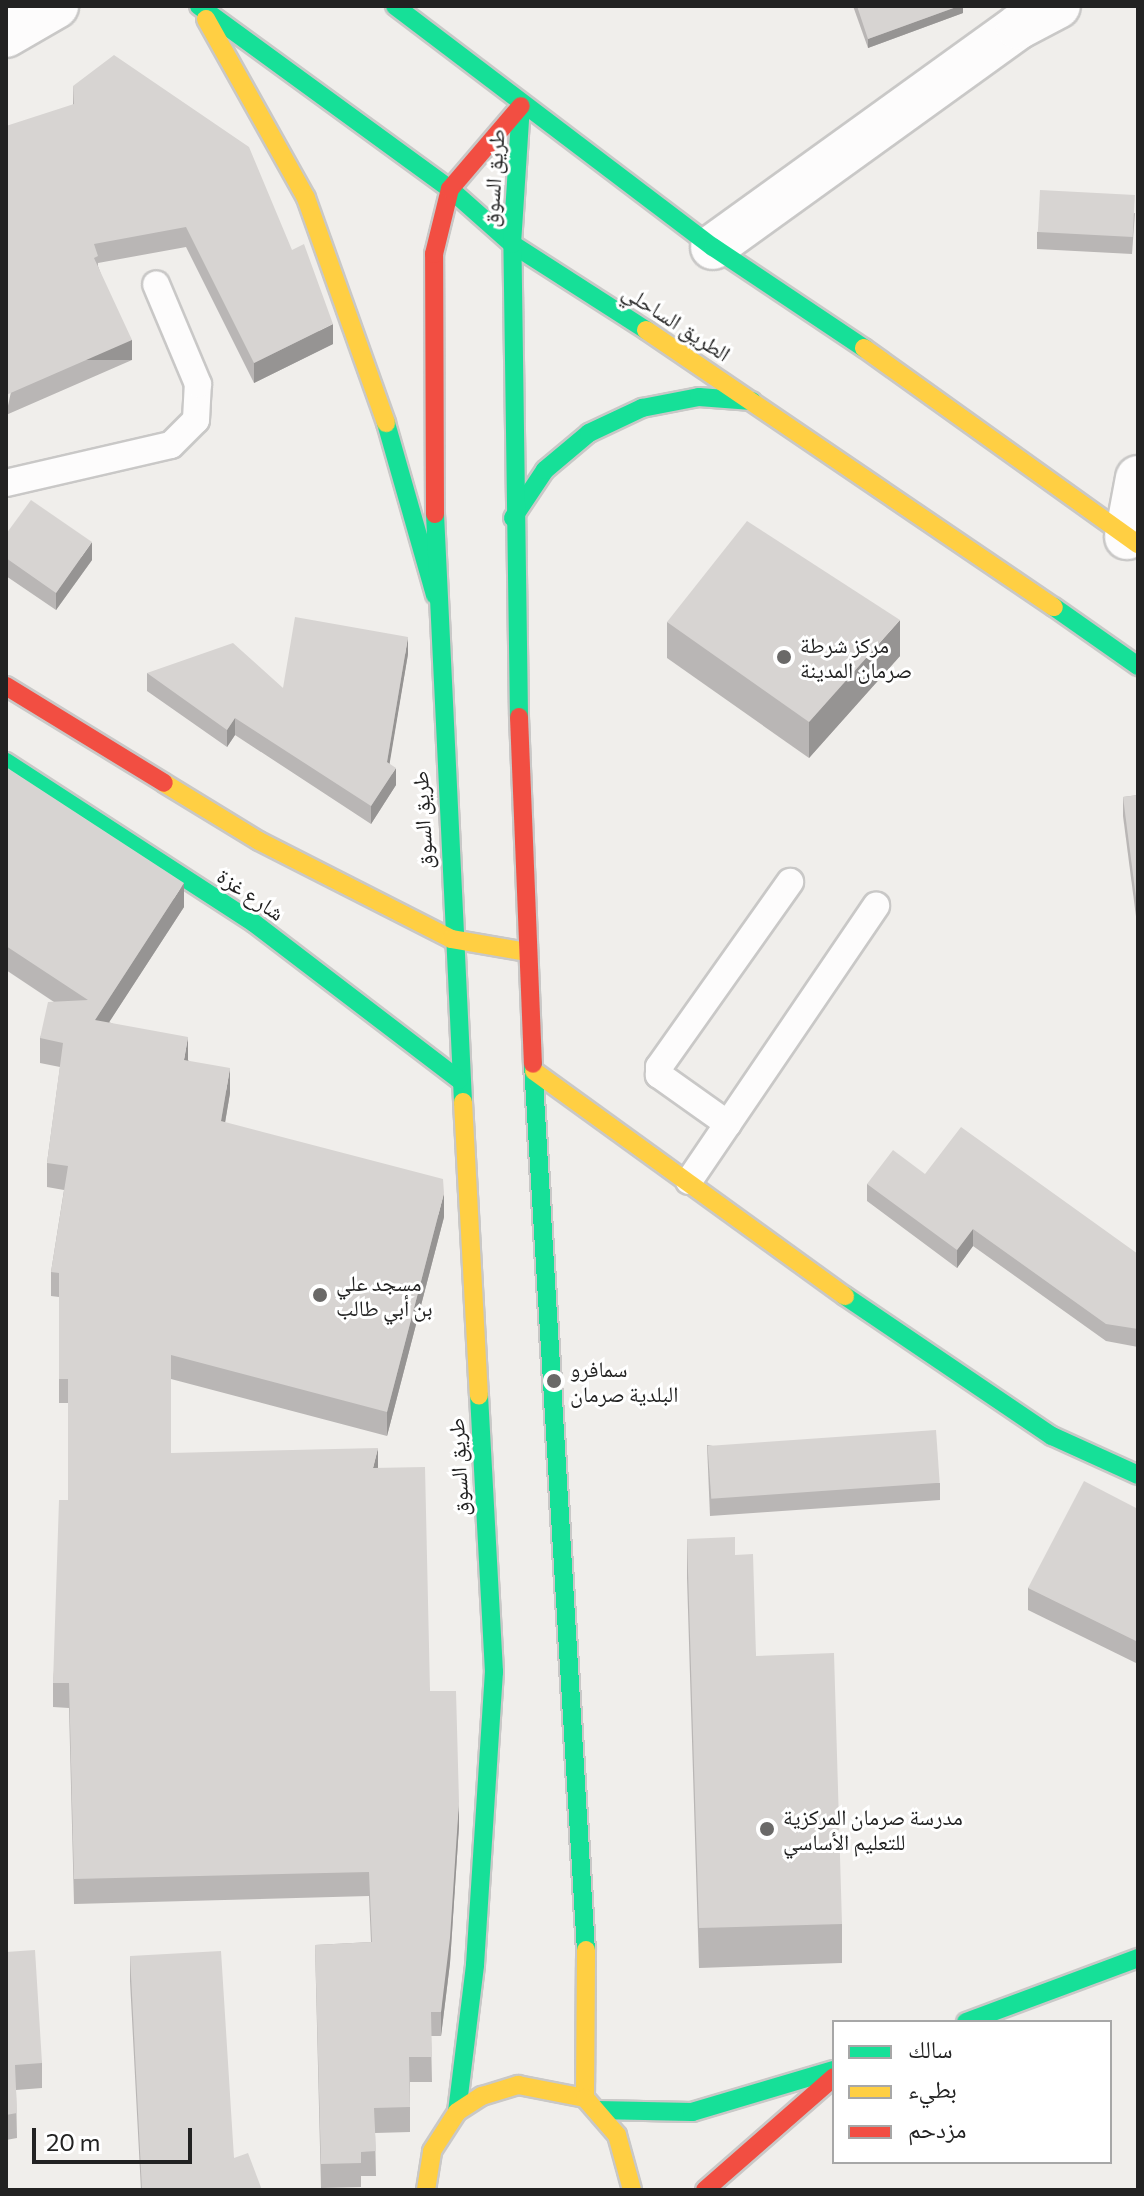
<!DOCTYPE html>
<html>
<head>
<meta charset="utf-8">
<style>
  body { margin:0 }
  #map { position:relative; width:1144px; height:2196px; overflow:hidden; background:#f0eeeb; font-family:Commissioner,"Noto Naskh Arabic",sans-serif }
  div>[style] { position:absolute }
  .roads { filter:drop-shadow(2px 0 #c9c8c7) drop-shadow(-2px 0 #c9c8c7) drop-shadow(0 2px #c9c8c7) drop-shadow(0 -2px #c9c8c7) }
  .lane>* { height:26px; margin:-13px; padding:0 13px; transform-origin:13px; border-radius:13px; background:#fdfcfc }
  .street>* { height:44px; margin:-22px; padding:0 22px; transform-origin:22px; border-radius:22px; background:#fdfcfc }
  .fast>* { height:18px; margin:-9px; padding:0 9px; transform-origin:9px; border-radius:9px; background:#16e098 }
  .slow>* { height:18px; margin:-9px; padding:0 9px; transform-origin:9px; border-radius:9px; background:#ffcf43 }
  .jam>* { height:18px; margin:-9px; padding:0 9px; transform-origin:9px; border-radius:9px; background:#f24e42 }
  .wall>* { inset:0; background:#b9b6b5 }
  .shaded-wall>* { inset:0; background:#969493; transform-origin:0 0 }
  .building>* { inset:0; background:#d7d4d2; transform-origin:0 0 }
  .dots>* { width:22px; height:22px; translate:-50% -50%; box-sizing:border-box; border:4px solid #fff; border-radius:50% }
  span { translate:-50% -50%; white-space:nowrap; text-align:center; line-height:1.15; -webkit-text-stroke:6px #fff; paint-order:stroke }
  .street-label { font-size:22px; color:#222 }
  .poi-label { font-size:22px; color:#222 }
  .left { translate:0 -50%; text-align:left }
  .frame { position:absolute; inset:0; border:8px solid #222; pointer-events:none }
  .legend { position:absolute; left:832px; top:2020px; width:280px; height:144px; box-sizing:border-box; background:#fff; border:2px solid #a7a7a7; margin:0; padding:10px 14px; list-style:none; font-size:24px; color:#222 }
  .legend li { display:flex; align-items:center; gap:16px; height:40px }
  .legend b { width:40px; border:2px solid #a7a7a7 }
  .scale { position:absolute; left:32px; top:2128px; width:160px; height:36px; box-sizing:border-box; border:4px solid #222; border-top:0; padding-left:10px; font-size:24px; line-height:28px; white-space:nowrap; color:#222; -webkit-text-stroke:6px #fff; paint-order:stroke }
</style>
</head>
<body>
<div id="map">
  <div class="roads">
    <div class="lane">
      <div style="left:6px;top:483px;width:169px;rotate:-13deg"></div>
      <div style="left:171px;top:445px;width:35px;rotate:-45deg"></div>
      <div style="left:196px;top:420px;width:36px;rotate:-87deg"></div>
      <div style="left:198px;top:384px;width:108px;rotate:-112.8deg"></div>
      <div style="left:728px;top:1124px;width:85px;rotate:-144.6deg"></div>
      <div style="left:659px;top:1075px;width:8px;rotate:-90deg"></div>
      <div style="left:659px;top:1067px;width:227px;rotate:-54.7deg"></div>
      <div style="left:689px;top:1181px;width:333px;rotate:-55.8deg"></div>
    </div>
    <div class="street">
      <div style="left:6px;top:35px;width:58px;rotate:-30.1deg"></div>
      <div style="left:713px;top:247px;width:376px;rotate:-35.8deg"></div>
      <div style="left:1018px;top:27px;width:45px;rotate:-27.7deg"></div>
      <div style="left:1127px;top:537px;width:60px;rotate:-79.4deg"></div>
    </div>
    <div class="fast">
      <div style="left:199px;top:6px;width:311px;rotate:36.1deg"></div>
      <div style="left:450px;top:189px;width:83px;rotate:41.6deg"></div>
      <div style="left:512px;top:244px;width:159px;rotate:32.7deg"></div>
      <div style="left:395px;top:6px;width:399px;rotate:37.2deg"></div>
      <div style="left:713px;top:247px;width:182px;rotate:33.8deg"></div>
      <div style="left:386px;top:423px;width:179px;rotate:74.1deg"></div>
      <div style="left:435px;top:514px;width:589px;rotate:87.27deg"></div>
      <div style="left:513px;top:518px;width:58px;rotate:-56.3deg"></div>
      <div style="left:545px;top:470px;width:57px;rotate:-40.1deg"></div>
      <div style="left:589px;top:433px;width:59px;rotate:-25.3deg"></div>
      <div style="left:642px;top:408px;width:58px;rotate:-10.9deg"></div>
      <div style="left:699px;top:397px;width:53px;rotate:4.3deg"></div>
      <div style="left:1054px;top:607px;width:103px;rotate:35.1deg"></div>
      <div style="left:519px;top:717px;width:473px;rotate:-90.8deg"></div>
      <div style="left:512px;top:244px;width:138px;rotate:-86.3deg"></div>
      <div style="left:6px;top:762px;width:296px;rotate:33deg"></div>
      <div style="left:254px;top:923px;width:258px;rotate:37.4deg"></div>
      <div style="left:533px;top:1064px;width:888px;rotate:86.58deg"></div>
      <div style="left:845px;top:1296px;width:250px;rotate:34.1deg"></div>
      <div style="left:1052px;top:1436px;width:94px;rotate:24.4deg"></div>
      <div style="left:966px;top:2022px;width:184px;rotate:-20.4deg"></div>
      <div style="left:597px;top:2110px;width:95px;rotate:1.2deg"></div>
      <div style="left:692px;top:2112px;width:148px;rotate:-16.5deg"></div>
      <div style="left:457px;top:2112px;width:148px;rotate:-83deg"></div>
      <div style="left:475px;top:1965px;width:294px;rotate:-86.3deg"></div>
      <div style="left:494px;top:1672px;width:276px;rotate:-93.1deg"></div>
    </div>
    <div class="slow">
      <div style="left:206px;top:19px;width:205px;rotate:60.8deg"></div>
      <div style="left:306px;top:198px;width:239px;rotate:70.4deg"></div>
      <div style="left:646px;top:330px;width:493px;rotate:34.2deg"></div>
      <div style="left:864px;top:348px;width:337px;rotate:35.6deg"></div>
      <div style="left:164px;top:783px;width:111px;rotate:31.4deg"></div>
      <div style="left:259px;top:841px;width:216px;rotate:27deg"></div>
      <div style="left:451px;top:939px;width:76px;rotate:9.8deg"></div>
      <div style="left:534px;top:1071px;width:384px;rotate:35.9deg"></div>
      <div style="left:463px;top:1102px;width:294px;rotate:86.9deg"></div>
      <div style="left:585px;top:2098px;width:148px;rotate:-89.6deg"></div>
      <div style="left:426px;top:2190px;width:39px;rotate:-81deg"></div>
      <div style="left:432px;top:2151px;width:46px;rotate:-57.3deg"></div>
      <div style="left:457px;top:2112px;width:30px;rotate:-33deg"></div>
      <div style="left:482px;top:2096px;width:38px;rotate:-17deg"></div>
      <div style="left:518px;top:2085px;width:68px;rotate:11deg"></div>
      <div style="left:585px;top:2098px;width:49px;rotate:49.1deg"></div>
      <div style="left:617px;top:2135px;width:57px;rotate:74.7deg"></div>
    </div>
    <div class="jam">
      <div style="left:435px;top:514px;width:260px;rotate:-90.2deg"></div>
      <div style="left:434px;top:254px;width:67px;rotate:-76.2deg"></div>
      <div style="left:450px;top:189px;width:109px;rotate:-49.5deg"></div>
      <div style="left:6px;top:686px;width:185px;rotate:31.5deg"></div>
      <div style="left:519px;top:717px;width:347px;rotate:87.7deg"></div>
      <div style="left:705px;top:2190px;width:171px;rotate:-41.2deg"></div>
    </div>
  </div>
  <div class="wall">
    <div style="clip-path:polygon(853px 6px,963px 6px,963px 13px,868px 48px)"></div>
    <div style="clip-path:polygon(73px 86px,333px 344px,254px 383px,186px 247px,98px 263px,98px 266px,132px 360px,6px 415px,73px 104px)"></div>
    <div style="clip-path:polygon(1135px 213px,1132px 254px,1037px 249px,1037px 232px)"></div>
    <div style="clip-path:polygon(6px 534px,92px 560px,56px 610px,6px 576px)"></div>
    <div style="clip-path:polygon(667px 622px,900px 656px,809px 758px,667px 658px)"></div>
    <div style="clip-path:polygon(408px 654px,389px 764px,396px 785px,371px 824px,235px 735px,227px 747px,147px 691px,147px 673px,283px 688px)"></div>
    <div style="clip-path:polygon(6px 767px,184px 907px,109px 1022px,188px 1060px,230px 1093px,225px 1123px,444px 1217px,387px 1436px,171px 1379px,171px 1453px,378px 1468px,430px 1691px,459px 1826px,450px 1963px,441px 2036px,431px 2036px,432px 2082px,410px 2082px,410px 2132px,375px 2133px,376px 2176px,361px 2176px,361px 2187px,321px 2188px,315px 1945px,371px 1942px,369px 1896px,74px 1904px,69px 1708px,53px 1707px,53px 1683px,68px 1500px,68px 1403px,59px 1403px,59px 1297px,51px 1296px,51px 1272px,64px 1190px,47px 1187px,47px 1163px,60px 1067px,40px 1063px,40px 1038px,54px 1002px,6px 970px)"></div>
    <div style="clip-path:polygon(1138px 795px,1138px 932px,1123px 816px,1123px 797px)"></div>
    <div style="clip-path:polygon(925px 1174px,1138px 1254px,1138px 1347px,1106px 1341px,973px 1246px,957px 1268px,867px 1201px,867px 1184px)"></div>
    <div style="clip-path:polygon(707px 1445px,940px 1483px,940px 1500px,710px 1516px)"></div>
    <div style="clip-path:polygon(1138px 1509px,1138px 1664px,1028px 1610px,1028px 1588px)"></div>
    <div style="clip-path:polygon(687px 1539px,735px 1555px,756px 1656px,842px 1924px,842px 1963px,699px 1968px,687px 1578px)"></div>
    <div style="clip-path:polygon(6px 1952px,42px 2063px,42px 2088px,16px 2090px,17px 2138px,6px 2140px)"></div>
    <div style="clip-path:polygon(130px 1956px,234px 2158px,262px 2190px,141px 2190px,130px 1981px)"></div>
  </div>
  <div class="shaded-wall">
    <div style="clip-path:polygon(959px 6px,963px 6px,963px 13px,868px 48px,868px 39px)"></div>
    <div style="clip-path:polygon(333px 324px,333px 344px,254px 383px,254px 363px)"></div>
    <div style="left:132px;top:340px;width:20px;height:137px;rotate:90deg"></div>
    <div style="clip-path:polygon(92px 542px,92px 560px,56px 610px,56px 593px)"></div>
    <div style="clip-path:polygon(900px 620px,900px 656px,809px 758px,809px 722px)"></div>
    <div style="clip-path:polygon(408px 637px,408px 654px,387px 779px,387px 762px)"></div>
    <div style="clip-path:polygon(235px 718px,235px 735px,227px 747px,227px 730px)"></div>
    <div style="clip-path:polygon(396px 768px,396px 785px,371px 824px,371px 806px)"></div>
    <div style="clip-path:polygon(184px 883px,184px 907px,95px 1044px,95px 1020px)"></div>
    <div style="clip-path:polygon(188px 1037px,188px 1062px,184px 1060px)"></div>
    <div style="clip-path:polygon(230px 1068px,230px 1093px,221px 1146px,221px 1121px)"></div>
    <div style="clip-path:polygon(444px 1193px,444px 1217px,387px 1436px,387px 1412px)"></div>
    <div style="clip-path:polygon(973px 1229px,973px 1246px,957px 1268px,957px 1250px)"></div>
    <div style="clip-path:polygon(378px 1448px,378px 1472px,373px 1468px)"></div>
    <div style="clip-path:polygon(459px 1802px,459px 1826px,450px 1963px,441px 2036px,441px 2012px)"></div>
  </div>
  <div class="building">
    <div style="clip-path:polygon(857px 6px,959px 6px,868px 39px)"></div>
    <div style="clip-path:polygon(114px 55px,249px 147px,292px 250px,304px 244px,333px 324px,254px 363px,186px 227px,94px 244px,98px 256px,94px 258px,132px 340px,6px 395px,6px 126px,74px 104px,73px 86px)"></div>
    <div style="left:1040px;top:190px;width:95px;height:42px;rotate:3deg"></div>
    <div style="clip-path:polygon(31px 500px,92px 542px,56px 593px,6px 558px,6px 534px)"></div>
    <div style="clip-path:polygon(747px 521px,900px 620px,809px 722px,667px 622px)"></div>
    <div style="clip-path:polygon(295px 617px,408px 637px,387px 762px,396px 768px,371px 806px,235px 718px,227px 730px,147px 673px,233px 643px,283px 688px)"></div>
    <div style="clip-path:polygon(6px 767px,184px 883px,95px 1020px,188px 1037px,184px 1060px,230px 1068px,221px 1121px,443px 1179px,444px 1193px,387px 1412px,171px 1355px,171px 1453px,378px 1448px,373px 1468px,425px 1467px,430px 1691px,456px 1691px,459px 1802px,450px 1938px,441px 2012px,431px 2012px,432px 2057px,409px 2057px,410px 2107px,374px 2108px,376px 2151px,361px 2152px,361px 2163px,321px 2164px,315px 1945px,372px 1942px,369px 1872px,74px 1879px,69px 1683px,53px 1683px,59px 1500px,68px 1500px,68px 1379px,59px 1379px,59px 1273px,51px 1272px,68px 1166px,47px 1163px,63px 1043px,40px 1038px,48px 1002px,88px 1000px,6px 946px)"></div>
    <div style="clip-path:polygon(1138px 795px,1138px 913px,1123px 797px)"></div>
    <div style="clip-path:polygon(961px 1127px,1138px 1254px,1138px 1329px,1106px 1324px,973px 1229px,957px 1250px,867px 1184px,893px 1150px,925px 1174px)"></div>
    <div style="left:936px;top:1430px;width:53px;height:229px;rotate:86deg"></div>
    <div style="clip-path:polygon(1084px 1481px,1138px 1509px,1138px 1642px,1028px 1588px)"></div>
    <div style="clip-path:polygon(735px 1537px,735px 1555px,753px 1554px,756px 1656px,834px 1653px,842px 1924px,699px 1928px,687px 1539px)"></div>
    <div style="clip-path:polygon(35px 1950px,42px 2063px,15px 2065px,17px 2113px,6px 2115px,6px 1952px)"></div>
    <div style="clip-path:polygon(221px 1951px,234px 2158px,248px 2153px,262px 2190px,142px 2190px,130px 1956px)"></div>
  </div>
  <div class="dots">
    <div style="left:784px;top:657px;background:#6a6968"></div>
    <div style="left:320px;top:1295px;background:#6a6968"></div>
    <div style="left:554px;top:1381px;background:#6a6968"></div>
    <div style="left:767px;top:1829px;background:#6a6968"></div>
  </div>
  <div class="street-label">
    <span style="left:493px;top:178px;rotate:-86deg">طريق السوق</span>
    <span style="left:677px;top:322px;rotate:33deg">الطريق الساحلي</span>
    <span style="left:422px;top:820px;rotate:-93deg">طريق السوق</span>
    <span style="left:251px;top:894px;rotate:34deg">شارع غزة</span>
    <span style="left:458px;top:1467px;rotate:-93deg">طريق السوق</span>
  </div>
  <div class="poi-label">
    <span class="left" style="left:800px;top:657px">مركز شرطة<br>صرمان المدينة</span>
    <span class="left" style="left:336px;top:1295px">مسجد علي<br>بن أبي طالب</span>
    <span class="left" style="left:570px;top:1381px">سمافرو<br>البلدية صرمان</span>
    <span class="left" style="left:783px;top:1829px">مدرسة صرمان المركزية<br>للتعليم الأساسي</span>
  </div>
  <div class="frame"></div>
  <ul class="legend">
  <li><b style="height:10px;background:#16e098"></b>سالك</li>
  <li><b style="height:10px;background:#ffcf43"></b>بطيء</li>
  <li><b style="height:10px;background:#f24e42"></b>مزدحم</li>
  </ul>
  <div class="scale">20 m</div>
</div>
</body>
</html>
